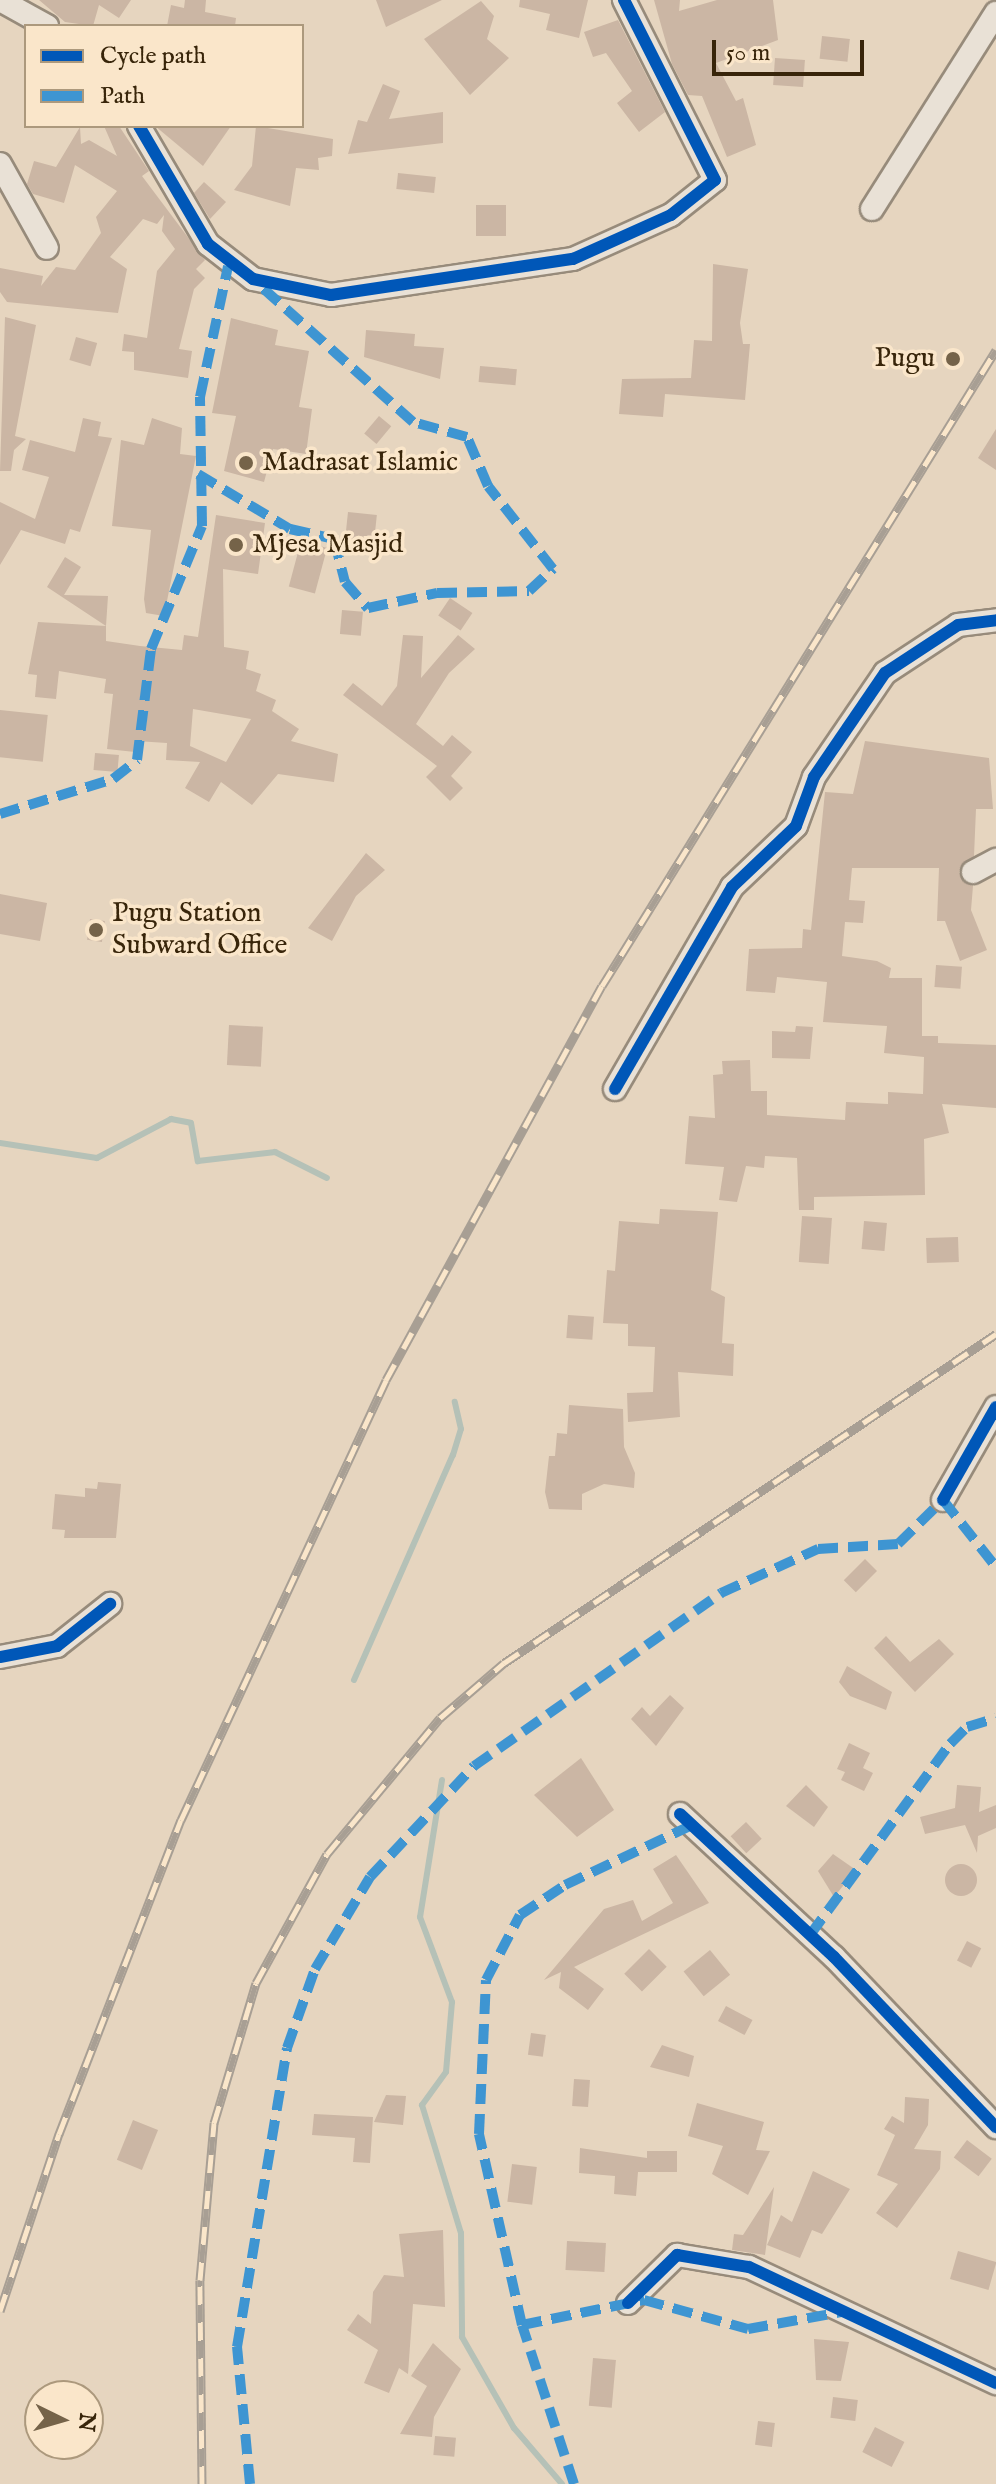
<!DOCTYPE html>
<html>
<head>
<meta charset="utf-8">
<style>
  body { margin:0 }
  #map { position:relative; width:996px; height:2484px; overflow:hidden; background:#e6d5bf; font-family:"IM FELL English",serif }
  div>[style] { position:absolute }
  .stream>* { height:6px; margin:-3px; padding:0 3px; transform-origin:3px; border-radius:3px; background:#b5c1b7 }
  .building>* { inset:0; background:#cbb6a4; transform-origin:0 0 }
  .round { border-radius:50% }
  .roads { filter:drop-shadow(2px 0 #978b7b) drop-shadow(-2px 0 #978b7b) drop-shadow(0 2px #978b7b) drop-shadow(0 -2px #978b7b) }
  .minor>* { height:22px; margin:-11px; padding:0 11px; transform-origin:11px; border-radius:11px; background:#e9e1d6 }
  .rail>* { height:9px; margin-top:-4.5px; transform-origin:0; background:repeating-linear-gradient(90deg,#fae6ca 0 18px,#a89f94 0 36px); box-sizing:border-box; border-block:2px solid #a89f94 }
  .quiet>* { height:10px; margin-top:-5px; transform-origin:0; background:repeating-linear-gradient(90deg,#3e95d2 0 20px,transparent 0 30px) }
  .cycleway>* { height:12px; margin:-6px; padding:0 6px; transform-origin:6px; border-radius:6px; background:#0057b8 }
  .dots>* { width:22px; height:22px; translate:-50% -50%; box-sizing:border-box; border:4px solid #fae6ca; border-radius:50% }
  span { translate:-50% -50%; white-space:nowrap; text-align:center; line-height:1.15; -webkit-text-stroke:7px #fae6ca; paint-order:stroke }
  .poi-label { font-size:28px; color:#38250a }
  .right { translate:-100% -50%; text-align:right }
  .left { translate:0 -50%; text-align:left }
  .legend { position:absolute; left:24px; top:24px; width:280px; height:104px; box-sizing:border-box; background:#fae6ca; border:2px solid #ac997d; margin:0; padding:10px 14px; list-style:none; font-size:24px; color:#38250a }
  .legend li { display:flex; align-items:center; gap:16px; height:40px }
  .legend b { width:40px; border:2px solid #ac997d }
  .north { position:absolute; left:24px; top:2380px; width:80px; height:80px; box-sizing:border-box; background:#fae6ca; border:2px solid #ac997d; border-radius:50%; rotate:95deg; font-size:22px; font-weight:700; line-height:32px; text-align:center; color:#38250a }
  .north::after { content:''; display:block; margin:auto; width:28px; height:36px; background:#756349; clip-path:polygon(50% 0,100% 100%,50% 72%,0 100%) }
  .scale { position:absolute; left:712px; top:40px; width:152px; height:36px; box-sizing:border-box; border:4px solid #38250a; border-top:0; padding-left:10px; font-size:24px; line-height:28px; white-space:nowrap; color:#38250a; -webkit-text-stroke:6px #fae6ca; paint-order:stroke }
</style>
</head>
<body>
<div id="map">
  <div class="stream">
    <div style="left:0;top:1143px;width:98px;rotate:8.8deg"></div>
    <div style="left:97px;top:1158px;width:84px;rotate:-27.8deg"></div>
    <div style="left:171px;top:1119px;width:20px;rotate:11deg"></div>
    <div style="left:191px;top:1123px;width:39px;rotate:80deg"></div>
    <div style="left:198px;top:1161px;width:78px;rotate:-6.7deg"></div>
    <div style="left:275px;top:1152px;width:58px;rotate:26.6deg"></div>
    <div style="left:354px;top:1680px;width:246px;rotate:-66.3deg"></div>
    <div style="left:453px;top:1455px;width:27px;rotate:-73deg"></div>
    <div style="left:461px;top:1429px;width:28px;rotate:-103deg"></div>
    <div style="left:442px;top:1780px;width:139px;rotate:99.1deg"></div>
    <div style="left:420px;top:1917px;width:91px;rotate:69.4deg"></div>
    <div style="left:452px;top:2002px;width:70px;rotate:94.9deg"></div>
    <div style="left:446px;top:2072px;width:41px;rotate:126deg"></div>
    <div style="left:422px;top:2105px;width:134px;rotate:73.1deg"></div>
    <div style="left:461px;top:2233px;width:104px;rotate:89.4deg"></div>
    <div style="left:462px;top:2337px;width:105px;rotate:60.3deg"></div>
    <div style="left:514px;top:2428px;width:74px;rotate:49.4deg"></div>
  </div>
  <div class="building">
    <div style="clip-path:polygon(39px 0,131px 0,119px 18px,99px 5px,93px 26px,65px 22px)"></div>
    <div style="clip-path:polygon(185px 0,206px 0,205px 12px,236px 18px,235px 26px,167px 26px,171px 5px,184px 8px)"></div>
    <div style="clip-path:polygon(376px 0,442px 0,386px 27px)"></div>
    <div style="clip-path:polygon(520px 0,588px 0,579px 38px,546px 30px,550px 14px,519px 7px)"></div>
    <div style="clip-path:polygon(654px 0,680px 0,679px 11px,717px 0,773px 0,778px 40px,716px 63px,736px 101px,743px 98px,756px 145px,727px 157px,702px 96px,688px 95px,672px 64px)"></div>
    <div style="clip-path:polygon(481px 1px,494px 16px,487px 39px,509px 58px,470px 95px,424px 39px)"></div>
    <div style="clip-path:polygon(618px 20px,665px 112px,639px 132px,617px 103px,632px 91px,606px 53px,593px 57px,584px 32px)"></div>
    <div style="left:822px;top:36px;width:28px;height:23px;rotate:6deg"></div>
    <div style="left:775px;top:58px;width:30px;height:27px;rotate:4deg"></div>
    <div style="clip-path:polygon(383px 84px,400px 91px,389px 119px,443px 112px,443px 143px,348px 154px,358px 120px,367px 122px)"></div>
    <div style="clip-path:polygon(104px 126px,119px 126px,149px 171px,142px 176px,205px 260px,196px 269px,205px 278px,194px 289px,179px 349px,192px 351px,188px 378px,134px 370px,134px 352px,122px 351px,124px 334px,147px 338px,157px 271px,175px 249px,162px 231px,164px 215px,157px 224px,143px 219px,110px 257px,127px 269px,118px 313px,7px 302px,0 292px,0 268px,43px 276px,41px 286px,56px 267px,75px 270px,101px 233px,96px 217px,117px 191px,75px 165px,64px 203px,33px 194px,27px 184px,34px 161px,56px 167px,80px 127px,81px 144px,89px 140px,117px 156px)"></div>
    <div style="clip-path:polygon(155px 126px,231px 126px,203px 166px)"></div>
    <div style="clip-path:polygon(256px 126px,333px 139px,332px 156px,318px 158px,319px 170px,296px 168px,290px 206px,234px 190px,252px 166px)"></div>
    <div style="left:398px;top:173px;width:38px;height:16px;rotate:6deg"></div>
    <div style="clip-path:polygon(204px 182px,226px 202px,210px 219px,194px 193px)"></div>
    <div style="left:476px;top:205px;width:30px;height:31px"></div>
    <div style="clip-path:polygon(713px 264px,748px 269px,740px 323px,743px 344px,750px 344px,745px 400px,665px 394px,663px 417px,619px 414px,622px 379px,691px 378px,694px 340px,712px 341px)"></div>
    <div style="clip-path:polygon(5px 317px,36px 325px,15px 436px,26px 439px,14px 450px,11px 471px,0 471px)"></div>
    <div style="clip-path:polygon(231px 318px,278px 330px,275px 345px,309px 351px,299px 407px,312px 409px,306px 454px,273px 449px,264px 482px,224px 471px,236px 416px,212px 413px)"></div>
    <div style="clip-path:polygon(366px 330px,415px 334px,414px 346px,444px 348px,440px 379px,364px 357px)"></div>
    <div style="left:76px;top:337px;width:22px;height:24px;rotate:16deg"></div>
    <div style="left:480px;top:366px;width:37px;height:16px;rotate:5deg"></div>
    <div style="left:379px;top:416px;width:16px;height:23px;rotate:40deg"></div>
    <div style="clip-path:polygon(83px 418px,101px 422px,98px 436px,112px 438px,80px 532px,70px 529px,65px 544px,21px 530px,0 565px,0 502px,35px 519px,49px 477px,22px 470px,30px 440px,75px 452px)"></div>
    <div style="clip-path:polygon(152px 418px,182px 428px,180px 454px,196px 456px,164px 616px,146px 613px,144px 599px,151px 530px,112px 526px,121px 440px,144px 445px)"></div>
    <div style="clip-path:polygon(996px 429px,996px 470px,978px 458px)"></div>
    <div style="left:348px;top:512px;width:29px;height:38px;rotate:6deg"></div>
    <div style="clip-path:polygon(evenodd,216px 515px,265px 523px,258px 574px,223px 569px,224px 647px,249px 651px,246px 669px,261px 674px,256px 691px,276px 700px,272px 711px,299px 729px,291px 741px,338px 754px,334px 782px,278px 774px,252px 805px,221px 782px,209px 802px,185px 788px,200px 762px,166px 760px,167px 743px,136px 741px,135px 752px,107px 749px,113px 694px,104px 693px,106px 679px,59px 671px,56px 699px,35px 697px,37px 675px,28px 674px,38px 622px,106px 626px,106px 641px,140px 646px,182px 650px,184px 635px,198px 637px,216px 515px,193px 709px,251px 719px,226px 762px,190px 746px,193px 709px)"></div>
    <div style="left:301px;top:541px;width:27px;height:47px;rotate:15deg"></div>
    <div style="clip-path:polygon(65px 557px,81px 567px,64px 595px,108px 596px,106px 626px,47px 587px)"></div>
    <div style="left:450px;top:598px;width:27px;height:21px;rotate:34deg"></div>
    <div style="left:342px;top:610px;width:21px;height:24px;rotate:5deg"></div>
    <div style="clip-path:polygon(403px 635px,423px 636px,421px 678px,458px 635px,475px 649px,449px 673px,416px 724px,443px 746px,452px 735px,472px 752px,451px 776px,463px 788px,450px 801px,426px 777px,437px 766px,343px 695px,353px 683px,382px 706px,397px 686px)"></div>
    <div style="left:0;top:710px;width:48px;height:47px;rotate:6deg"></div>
    <div style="clip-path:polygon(865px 741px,989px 758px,993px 809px,976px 809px,974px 856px,959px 872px,973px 886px,971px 910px,987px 950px,960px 961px,945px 921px,937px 921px,939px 868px,852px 868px,849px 900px,865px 901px,863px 923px,845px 922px,842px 956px,877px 961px,891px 968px,889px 978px,922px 978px,922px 1036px,938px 1036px,938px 1043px,996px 1045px,996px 1108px,942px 1104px,949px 1133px,924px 1139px,925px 1195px,814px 1197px,814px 1210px,799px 1210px,797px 1158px,765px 1156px,764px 1168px,746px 1166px,737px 1202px,719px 1200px,724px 1167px,685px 1164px,689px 1116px,715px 1118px,713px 1075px,723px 1074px,722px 1061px,750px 1060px,751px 1091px,767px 1091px,767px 1115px,845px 1120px,846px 1102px,888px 1104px,888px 1092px,923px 1094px,924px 1057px,884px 1053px,887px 1026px,823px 1022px,827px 982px,777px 977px,775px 993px,746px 991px,749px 949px,802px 948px,803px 929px,811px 930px,825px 792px,853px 794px)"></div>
    <div style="left:95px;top:753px;width:24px;height:17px;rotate:5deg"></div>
    <div style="clip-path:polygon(366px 853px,385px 870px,356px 896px,332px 941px,308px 928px)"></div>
    <div style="clip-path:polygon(0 894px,47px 903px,40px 941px,0 934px)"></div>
    <div style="left:90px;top:919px;width:15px;height:21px;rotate:8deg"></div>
    <div style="left:936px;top:965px;width:26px;height:22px;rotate:4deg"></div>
    <div style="left:229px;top:1025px;width:34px;height:40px;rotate:3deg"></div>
    <div style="clip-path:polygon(796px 1026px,813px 1027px,810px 1059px,772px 1058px,772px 1031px,795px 1032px)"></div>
    <div style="clip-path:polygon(660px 1209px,718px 1212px,711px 1290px,725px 1297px,722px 1343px,734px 1344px,733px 1376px,678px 1372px,680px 1417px,628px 1422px,627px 1393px,653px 1392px,655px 1347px,628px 1346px,628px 1324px,603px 1323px,607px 1270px,615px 1271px,619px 1221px,659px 1224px)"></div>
    <div style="left:802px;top:1216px;width:30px;height:46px;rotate:4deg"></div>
    <div style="left:864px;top:1221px;width:23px;height:28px;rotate:5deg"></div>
    <div style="left:958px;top:1237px;width:25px;height:32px;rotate:88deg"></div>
    <div style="left:568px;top:1315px;width:26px;height:23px;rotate:4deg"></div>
    <div style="clip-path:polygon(569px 1405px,623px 1409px,624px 1447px,635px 1473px,634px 1488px,604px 1484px,582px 1494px,582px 1510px,549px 1509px,545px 1492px,549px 1456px,555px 1456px,557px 1433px,567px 1434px)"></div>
    <div style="clip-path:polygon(98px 1482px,121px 1484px,116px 1538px,64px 1538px,65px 1530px,52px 1529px,55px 1494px,85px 1497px,85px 1488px,97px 1489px)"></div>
    <div style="left:865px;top:1559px;width:17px;height:30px;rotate:45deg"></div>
    <div style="clip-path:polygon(886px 1636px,910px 1662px,939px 1639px,954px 1654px,915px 1692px,874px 1648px)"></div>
    <div style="clip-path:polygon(847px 1666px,892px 1692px,886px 1710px,850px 1696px,839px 1682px)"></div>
    <div style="clip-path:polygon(670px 1695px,684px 1708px,656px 1746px,631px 1719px,642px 1707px,650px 1716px)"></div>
    <div style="clip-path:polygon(849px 1743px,870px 1753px,863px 1768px,873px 1773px,864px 1791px,841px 1780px,845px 1772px,837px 1769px)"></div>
    <div style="clip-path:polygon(581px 1758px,614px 1810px,577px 1837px,534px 1795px)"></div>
    <div style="clip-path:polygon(806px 1785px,828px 1807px,814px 1827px,786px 1806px)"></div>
    <div style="clip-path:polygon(957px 1785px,981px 1787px,979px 1812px,996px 1805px,996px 1828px,978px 1836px,977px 1853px,965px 1825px,925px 1834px,920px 1817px,955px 1808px)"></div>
    <div style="left:746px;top:1822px;width:23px;height:21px;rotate:47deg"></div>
    <div style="clip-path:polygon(833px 1854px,856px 1870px,834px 1897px,818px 1871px)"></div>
    <div style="clip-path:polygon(676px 1855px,709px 1903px,574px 1967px,604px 1989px,588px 2010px,559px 1988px,561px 1972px,544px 1980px,604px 1909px,633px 1900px,642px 1921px,673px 1903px,653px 1869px)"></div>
    <div class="round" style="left:945px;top:1864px;width:32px;height:32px"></div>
    <div style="left:967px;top:1941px;width:16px;height:22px;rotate:27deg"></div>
    <div style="left:649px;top:1949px;width:25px;height:35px;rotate:45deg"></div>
    <div style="left:710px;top:1950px;width:32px;height:34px;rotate:51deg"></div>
    <div style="left:726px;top:2006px;width:30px;height:17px;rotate:28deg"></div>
    <div style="left:531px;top:2033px;width:15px;height:22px;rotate:8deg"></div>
    <div style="clip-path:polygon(662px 2045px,694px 2056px,689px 2077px,650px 2067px)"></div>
    <div style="left:574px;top:2079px;width:16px;height:27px;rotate:4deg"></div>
    <div style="clip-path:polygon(386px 2095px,406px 2096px,403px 2125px,374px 2122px)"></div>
    <div style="clip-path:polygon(905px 2097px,929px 2099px,928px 2125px,914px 2149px,941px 2151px,940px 2169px,897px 2228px,876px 2213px,898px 2184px,877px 2175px,895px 2135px,884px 2129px,892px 2116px,904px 2123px)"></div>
    <div style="clip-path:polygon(697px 2103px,764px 2122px,756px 2150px,770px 2151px,748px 2195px,712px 2174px,723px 2146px,688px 2136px)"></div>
    <div style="clip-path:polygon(314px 2114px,373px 2117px,370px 2163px,353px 2162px,355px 2138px,312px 2135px)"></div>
    <div style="left:133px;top:2120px;width:27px;height:43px;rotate:22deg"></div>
    <div style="left:967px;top:2140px;width:31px;height:22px;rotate:37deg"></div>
    <div style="clip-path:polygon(580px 2148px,647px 2158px,647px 2151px,677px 2151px,677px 2172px,638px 2172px,636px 2196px,614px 2194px,615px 2176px,579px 2173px)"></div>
    <div style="left:512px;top:2164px;width:25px;height:38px;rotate:7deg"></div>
    <div style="clip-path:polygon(813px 2171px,850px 2189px,822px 2234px,812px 2230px,800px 2258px,767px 2245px,781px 2215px,792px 2222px)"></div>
    <div style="clip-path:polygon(774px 2187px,765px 2255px,732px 2250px,734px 2234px,743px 2235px)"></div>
    <div style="clip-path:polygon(443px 2230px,445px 2307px,413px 2304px,408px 2374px,399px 2368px,389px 2393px,364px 2383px,378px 2350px,347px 2330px,358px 2314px,371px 2324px,373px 2292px,384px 2275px,404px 2277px,399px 2234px)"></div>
    <div style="left:567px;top:2241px;width:39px;height:29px;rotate:3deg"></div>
    <div style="left:958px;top:2251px;width:40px;height:29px;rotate:16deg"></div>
    <div style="clip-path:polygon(814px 2339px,849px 2342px,841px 2381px,816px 2380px)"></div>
    <div style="clip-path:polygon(433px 2343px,461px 2369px,434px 2417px,432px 2437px,400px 2434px,427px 2386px,411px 2376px)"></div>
    <div style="left:593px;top:2358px;width:23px;height:48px;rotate:5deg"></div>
    <div style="left:833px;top:2397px;width:25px;height:21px;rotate:7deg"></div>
    <div style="left:758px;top:2421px;width:17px;height:24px;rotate:7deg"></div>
    <div style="left:875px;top:2427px;width:33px;height:28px;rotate:27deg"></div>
    <div style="left:435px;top:2436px;width:21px;height:19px;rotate:5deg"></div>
  </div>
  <div class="roads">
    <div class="minor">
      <div style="left:0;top:0;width:54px;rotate:29deg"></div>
      <div style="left:139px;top:126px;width:137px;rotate:59.7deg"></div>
      <div style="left:208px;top:244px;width:57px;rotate:37.9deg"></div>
      <div style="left:253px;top:279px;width:80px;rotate:11.6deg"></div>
      <div style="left:331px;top:295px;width:245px;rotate:-8.5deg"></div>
      <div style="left:573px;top:259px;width:107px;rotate:-24.2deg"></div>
      <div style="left:671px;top:215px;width:56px;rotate:-38.5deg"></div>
      <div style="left:715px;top:180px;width:202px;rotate:-116.8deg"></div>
      <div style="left:0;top:164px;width:96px;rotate:60.8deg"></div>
      <div style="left:872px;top:209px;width:232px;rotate:-57.7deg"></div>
      <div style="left:973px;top:872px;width:26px;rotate:-28deg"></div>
      <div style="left:615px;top:1089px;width:233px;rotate:-59.9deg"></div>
      <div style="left:732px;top:887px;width:88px;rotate:-43.6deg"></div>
      <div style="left:796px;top:826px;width:52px;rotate:-69.8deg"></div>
      <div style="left:814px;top:777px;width:126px;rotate:-55.7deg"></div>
      <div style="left:885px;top:673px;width:87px;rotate:-33.3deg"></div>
      <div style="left:958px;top:625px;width:38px;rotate:-7deg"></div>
      <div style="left:943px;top:1500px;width:107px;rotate:-60.3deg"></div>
      <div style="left:0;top:1657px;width:58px;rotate:-10.9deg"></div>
      <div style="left:57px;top:1646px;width:68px;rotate:-38.4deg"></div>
      <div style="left:680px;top:1814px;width:210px;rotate:42.9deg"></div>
      <div style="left:834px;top:1957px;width:235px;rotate:46.4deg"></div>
      <div style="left:628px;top:2303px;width:69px;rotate:-44.4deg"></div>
      <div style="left:677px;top:2255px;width:73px;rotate:9.5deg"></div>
      <div style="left:749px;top:2267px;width:273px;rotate:25.2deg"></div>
    </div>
  </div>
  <div class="rail">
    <div style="left:0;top:2311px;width:187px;rotate:-71.6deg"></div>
    <div style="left:59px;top:2134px;width:337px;rotate:-68.8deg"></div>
    <div style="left:181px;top:1820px;width:485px;rotate:-65deg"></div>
    <div style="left:386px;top:1380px;width:449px;rotate:-61.3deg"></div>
    <div style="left:602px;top:986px;width:748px;rotate:-58.22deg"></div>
    <div style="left:202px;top:2484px;width:204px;rotate:-90.6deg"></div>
    <div style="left:200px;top:2280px;width:158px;rotate:-84.9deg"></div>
    <div style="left:214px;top:2123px;width:146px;rotate:-73.3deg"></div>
    <div style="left:256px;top:1983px;width:147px;rotate:-61.2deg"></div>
    <div style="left:327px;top:1854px;width:177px;rotate:-50.3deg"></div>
    <div style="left:440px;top:1718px;width:84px;rotate:-40.7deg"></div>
    <div style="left:504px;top:1663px;width:592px;rotate:-33.77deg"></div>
  </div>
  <div class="quiet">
    <div style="left:198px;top:474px;width:107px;rotate:30.9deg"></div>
    <div style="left:290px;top:529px;width:45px;rotate:12.8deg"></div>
    <div style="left:334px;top:539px;width:44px;rotate:75.7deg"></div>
    <div style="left:345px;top:582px;width:35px;rotate:49deg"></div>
    <div style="left:368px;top:608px;width:71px;rotate:-12.3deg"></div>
    <div style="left:437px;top:593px;width:92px;rotate:-1.2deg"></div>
    <div style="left:529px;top:591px;width:33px;rotate:-43deg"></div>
    <div style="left:553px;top:569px;width:105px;rotate:-128.1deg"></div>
    <div style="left:488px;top:486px;width:53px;rotate:-113.2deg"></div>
    <div style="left:467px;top:437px;width:56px;rotate:-164.5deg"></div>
    <div style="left:413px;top:422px;width:210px;rotate:-138.3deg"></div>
    <div style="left:0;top:814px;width:118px;rotate:-17.2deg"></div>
    <div style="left:113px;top:779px;width:31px;rotate:-38deg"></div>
    <div style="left:137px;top:760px;width:112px;rotate:-82.8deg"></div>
    <div style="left:151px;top:649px;width:133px;rotate:-67.5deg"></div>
    <div style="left:202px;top:526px;width:129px;rotate:-90.9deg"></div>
    <div style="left:200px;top:397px;width:134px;rotate:-77.9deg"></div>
    <div style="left:810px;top:1935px;width:237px;rotate:-53.8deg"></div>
    <div style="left:950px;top:1744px;width:24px;rotate:-45deg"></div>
    <div style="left:967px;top:1727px;width:30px;rotate:-17deg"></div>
    <div style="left:522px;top:2325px;width:125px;rotate:-11.6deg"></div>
    <div style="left:644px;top:2300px;width:108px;rotate:15.6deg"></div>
    <div style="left:748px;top:2329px;width:96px;rotate:-10.3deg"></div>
    <div style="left:250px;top:2484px;width:138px;rotate:-95.4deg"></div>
    <div style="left:237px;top:2347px;width:303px;rotate:-80.5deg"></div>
    <div style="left:287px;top:2048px;width:84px;rotate:-70.5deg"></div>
    <div style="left:315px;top:1969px;width:107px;rotate:-59.1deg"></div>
    <div style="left:370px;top:1877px;width:152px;rotate:-46.9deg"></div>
    <div style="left:474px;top:1766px;width:302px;rotate:-35deg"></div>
    <div style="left:721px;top:1593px;width:107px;rotate:-24.4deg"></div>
    <div style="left:818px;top:1549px;width:80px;rotate:-3.6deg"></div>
    <div style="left:898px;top:1544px;width:63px;rotate:-44.4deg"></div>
    <div style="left:943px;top:1500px;width:85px;rotate:51.7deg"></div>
    <div style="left:574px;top:2484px;width:167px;rotate:-108.1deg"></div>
    <div style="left:522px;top:2325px;width:196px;rotate:-102.7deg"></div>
    <div style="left:479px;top:2134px;width:154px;rotate:-87.4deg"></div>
    <div style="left:486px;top:1980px;width:73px;rotate:-62.4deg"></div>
    <div style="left:520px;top:1915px;width:54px;rotate:-33.7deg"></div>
    <div style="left:565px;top:1885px;width:140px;rotate:-25.3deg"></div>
  </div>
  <div class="cycleway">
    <div style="left:139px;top:126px;width:137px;rotate:59.7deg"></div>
    <div style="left:208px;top:244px;width:57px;rotate:37.9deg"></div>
    <div style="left:253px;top:279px;width:80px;rotate:11.6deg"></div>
    <div style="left:331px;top:295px;width:245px;rotate:-8.5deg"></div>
    <div style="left:573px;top:259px;width:107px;rotate:-24.2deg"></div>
    <div style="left:671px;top:215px;width:56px;rotate:-38.5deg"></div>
    <div style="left:715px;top:180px;width:202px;rotate:-116.8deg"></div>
    <div style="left:615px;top:1089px;width:233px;rotate:-59.9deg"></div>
    <div style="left:732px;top:887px;width:88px;rotate:-43.6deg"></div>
    <div style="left:796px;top:826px;width:52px;rotate:-69.8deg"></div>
    <div style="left:814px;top:777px;width:126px;rotate:-55.7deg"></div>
    <div style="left:885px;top:673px;width:87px;rotate:-33.3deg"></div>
    <div style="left:958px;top:625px;width:38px;rotate:-7deg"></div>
    <div style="left:943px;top:1500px;width:107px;rotate:-60.3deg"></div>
    <div style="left:0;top:1657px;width:58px;rotate:-10.9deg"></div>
    <div style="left:57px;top:1646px;width:68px;rotate:-38.4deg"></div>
    <div style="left:680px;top:1814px;width:210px;rotate:42.9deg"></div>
    <div style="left:834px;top:1957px;width:235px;rotate:46.4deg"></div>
    <div style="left:628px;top:2303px;width:69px;rotate:-44.4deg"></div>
    <div style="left:677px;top:2255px;width:73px;rotate:9.5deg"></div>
    <div style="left:749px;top:2267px;width:273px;rotate:25.2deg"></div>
  </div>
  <div class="dots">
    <div style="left:953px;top:359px;background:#756349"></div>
    <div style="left:246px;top:463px;background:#756349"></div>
    <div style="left:236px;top:545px;background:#756349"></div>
    <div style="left:96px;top:930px;background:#756349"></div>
  </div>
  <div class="poi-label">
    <span class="right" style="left:935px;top:359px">Pugu</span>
    <span class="left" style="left:262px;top:463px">Madrasat Islamic</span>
    <span class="left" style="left:252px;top:545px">Mjesa Masjid</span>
    <span class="left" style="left:112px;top:930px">Pugu Station<br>Subward Office</span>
  </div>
  <ul class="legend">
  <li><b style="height:10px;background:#0057b8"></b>Cycle path</li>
  <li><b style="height:10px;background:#3e95d2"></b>Path</li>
  </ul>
  <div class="north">N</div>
  <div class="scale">50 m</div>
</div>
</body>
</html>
